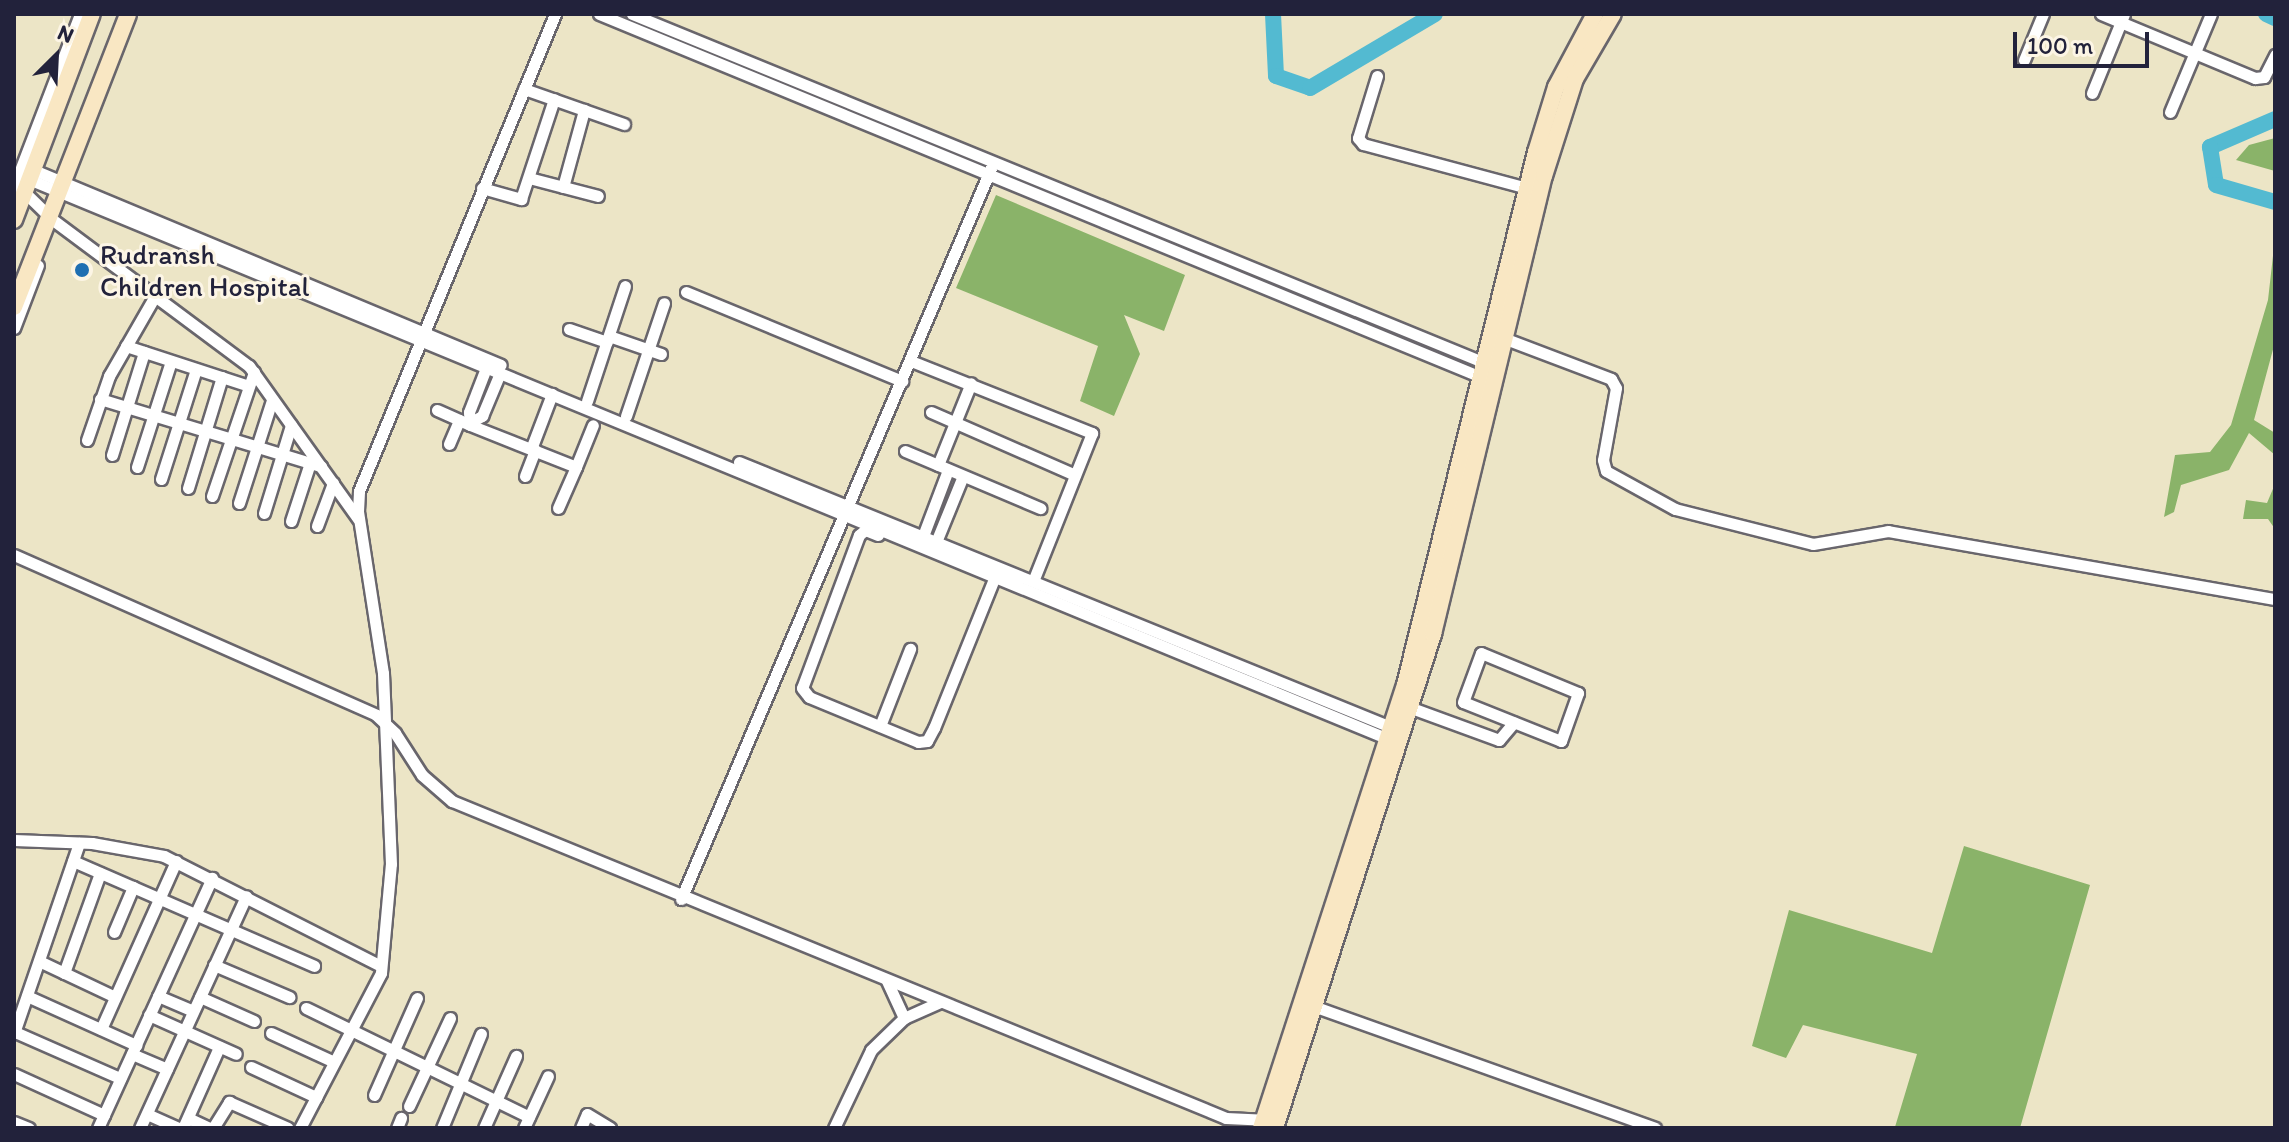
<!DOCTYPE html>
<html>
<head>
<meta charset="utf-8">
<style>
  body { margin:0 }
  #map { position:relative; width:2289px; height:1142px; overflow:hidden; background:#ece5c6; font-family:Itim,sans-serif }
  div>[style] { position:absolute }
  .forest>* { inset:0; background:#8ab369 }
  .river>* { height:16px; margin:-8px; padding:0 8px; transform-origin:8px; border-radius:8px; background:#53bad1 }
  .roads { filter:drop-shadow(2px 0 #69666c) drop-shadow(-2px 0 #69666c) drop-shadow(0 2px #69666c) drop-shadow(0 -2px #69666c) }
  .street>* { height:11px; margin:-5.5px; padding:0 5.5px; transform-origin:5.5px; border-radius:5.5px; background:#fff }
  .secondary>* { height:16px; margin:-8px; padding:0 8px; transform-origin:8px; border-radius:8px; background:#f9e7c3 }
  .dots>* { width:22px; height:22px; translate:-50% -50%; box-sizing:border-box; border:4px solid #fcf5e5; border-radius:50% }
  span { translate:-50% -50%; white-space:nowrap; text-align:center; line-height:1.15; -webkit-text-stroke:6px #fcf5e5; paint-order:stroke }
  .poi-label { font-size:28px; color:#22223b }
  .left { translate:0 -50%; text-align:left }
  .frame { position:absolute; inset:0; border:16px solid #22223b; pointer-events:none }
  .north { position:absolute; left:16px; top:16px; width:80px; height:80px; -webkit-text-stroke:6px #fcf5e5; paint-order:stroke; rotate:24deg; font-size:22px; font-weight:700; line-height:32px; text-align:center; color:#22223b }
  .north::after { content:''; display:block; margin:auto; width:28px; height:36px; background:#22223b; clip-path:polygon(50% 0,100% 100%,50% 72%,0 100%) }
  .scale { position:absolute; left:2013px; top:32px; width:136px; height:36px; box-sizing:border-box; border:4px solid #22223b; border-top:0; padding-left:10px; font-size:24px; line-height:28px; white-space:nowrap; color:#22223b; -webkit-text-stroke:6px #fcf5e5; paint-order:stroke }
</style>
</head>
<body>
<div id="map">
  <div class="forest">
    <div style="clip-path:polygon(2275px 138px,2275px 171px,2236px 160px,2249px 145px)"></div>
    <div style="clip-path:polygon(996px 195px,1185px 275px,1164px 331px,1124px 315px,1140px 354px,1114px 416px,1080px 401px,1098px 346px,956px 288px)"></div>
    <div style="clip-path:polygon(2275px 238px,2275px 342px,2254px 420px,2275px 433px,2275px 455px,2249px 433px,2229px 470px,2181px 485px,2174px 512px,2164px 517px,2175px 455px,2210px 452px,2231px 425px,2268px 300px)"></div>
    <div style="clip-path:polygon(2275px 484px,2275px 529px,2268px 519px,2243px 519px,2246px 500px,2267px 503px)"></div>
    <div style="clip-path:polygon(1964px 846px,2090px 885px,2020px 1128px,1895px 1127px,1917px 1054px,1803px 1025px,1786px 1058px,1752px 1046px,1789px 910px,1932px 953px)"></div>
  </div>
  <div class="river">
    <div style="left:1273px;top:14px;width:62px;rotate:87.2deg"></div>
    <div style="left:1276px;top:76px;width:36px;rotate:19deg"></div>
    <div style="left:1310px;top:88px;width:145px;rotate:-30.6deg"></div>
    <div style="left:2266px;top:14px;width:10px;rotate:24deg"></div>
    <div style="left:2275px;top:119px;width:71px;rotate:156.7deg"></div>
    <div style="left:2210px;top:147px;width:38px;rotate:81deg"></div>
    <div style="left:2216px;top:185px;width:61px;rotate:16.1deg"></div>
  </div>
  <div class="roads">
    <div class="street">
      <div style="left:599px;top:14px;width:959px;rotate:22.37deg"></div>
      <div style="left:632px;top:14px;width:927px;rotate:22.25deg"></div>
      <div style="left:2101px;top:14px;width:167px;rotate:22.6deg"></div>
      <div style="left:2255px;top:78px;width:9px;rotate:-6deg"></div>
      <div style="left:2264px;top:77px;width:25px;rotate:-63deg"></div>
      <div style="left:2024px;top:60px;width:50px;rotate:-67.6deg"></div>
      <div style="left:1377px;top:76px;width:65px;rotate:107deg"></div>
      <div style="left:1358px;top:138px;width:8px;rotate:50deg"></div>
      <div style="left:1363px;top:144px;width:170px;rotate:15deg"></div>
      <div style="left:524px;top:89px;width:106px;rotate:19.3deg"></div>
      <div style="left:2092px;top:93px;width:85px;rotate:-67.9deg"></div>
      <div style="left:2170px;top:112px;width:106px;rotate:-67.3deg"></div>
      <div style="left:29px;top:168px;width:511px;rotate:22.65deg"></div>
      <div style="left:26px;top:178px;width:1476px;rotate:22.38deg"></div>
      <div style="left:529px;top:178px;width:71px;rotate:14.6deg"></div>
      <div style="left:14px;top:182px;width:54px;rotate:44.3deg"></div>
      <div style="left:53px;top:220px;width:244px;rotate:36.7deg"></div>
      <div style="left:249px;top:366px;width:188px;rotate:54.5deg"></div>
      <div style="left:14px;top:186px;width:184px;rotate:-69deg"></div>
      <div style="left:563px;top:187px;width:80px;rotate:-74.7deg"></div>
      <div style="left:482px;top:188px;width:41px;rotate:15.8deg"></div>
      <div style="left:521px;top:199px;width:105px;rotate:-71.7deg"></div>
      <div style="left:686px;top:292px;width:234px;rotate:22.4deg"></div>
      <div style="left:14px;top:328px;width:67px;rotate:-69.1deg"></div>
      <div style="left:569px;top:329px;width:40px;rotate:18.9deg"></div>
      <div style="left:609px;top:336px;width:55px;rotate:19.1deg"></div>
      <div style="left:1498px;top:336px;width:121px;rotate:20.8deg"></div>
      <div style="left:1611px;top:379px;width:10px;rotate:61deg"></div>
      <div style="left:1616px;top:388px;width:73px;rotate:100.2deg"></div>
      <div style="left:1603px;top:460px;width:11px;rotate:75deg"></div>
      <div style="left:1606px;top:471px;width:79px;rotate:28.8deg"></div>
      <div style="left:1675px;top:509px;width:142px;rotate:14.2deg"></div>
      <div style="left:1813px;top:544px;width:76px;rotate:-9.8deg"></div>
      <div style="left:1888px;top:531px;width:393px;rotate:10deg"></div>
      <div style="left:126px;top:346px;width:129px;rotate:18deg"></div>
      <div style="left:911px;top:361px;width:195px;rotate:21.7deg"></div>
      <div style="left:1092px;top:433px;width:159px;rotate:111.7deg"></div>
      <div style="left:486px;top:368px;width:47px;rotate:111.1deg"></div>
      <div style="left:469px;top:412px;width:13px;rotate:86deg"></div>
      <div style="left:470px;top:425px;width:114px;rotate:21.6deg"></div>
      <div style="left:576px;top:467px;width:45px;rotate:-68deg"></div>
      <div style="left:100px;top:399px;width:231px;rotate:16.9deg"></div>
      <div style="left:587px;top:401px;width:121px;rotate:-71.7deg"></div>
      <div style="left:437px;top:410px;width:24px;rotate:24deg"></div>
      <div style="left:931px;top:412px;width:157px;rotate:23.6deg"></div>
      <div style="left:626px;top:416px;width:119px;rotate:-71.4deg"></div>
      <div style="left:471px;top:422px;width:13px;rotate:-29deg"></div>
      <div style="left:482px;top:416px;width:47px;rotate:-67.3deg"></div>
      <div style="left:87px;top:440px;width:68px;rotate:-71deg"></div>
      <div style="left:109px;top:376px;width:92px;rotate:-60.1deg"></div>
      <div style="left:449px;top:444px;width:26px;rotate:-67deg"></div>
      <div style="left:459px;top:420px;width:12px;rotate:24deg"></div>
      <div style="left:531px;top:449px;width:59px;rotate:-69.1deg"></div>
      <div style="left:905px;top:451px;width:147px;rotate:22.9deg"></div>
      <div style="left:112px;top:455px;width:108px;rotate:-72.7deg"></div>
      <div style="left:739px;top:462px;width:711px;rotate:22.13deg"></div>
      <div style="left:938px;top:465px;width:88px;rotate:-68.1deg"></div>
      <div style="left:137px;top:467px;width:111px;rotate:-72.2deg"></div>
      <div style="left:525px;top:476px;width:28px;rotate:-69deg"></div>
      <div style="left:161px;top:479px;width:115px;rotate:-72.3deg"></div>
      <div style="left:188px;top:488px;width:116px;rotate:-73deg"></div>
      <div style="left:212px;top:496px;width:131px;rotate:-71.3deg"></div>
      <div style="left:239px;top:503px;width:108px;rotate:-72.2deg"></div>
      <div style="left:558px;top:508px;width:45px;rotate:-66.3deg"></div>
      <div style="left:264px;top:513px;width:92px;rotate:-72.9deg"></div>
      <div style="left:291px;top:521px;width:61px;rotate:-71.9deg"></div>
      <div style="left:317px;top:526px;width:46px;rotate:-69.6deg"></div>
      <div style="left:878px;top:535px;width:14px;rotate:-159deg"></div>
      <div style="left:865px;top:530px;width:8px;rotate:140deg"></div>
      <div style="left:859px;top:535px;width:163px;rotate:110.4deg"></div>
      <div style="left:802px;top:688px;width:11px;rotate:52deg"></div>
      <div style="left:809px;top:697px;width:118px;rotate:22.4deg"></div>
      <div style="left:918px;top:742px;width:9px;rotate:-6deg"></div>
      <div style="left:927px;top:741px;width:15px;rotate:-62deg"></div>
      <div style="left:934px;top:728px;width:169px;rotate:-68.1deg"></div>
      <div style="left:923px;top:536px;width:71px;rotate:-69.3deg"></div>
      <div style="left:936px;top:542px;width:71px;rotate:-67.8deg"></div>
      <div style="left:14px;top:555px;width:396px;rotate:23.8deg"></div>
      <div style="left:376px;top:715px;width:26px;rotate:43deg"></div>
      <div style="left:395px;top:733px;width:50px;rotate:57.3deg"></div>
      <div style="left:422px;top:775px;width:40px;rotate:41deg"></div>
      <div style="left:452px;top:801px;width:836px;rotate:22.27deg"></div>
      <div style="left:1226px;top:1118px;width:43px;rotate:2.7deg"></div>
      <div style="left:1481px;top:653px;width:105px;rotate:22.4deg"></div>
      <div style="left:1578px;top:693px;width:51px;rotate:109.5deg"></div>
      <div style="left:1561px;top:741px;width:105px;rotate:-158.3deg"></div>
      <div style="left:1463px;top:702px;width:52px;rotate:-69.8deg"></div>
      <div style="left:1406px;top:706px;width:99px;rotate:20.1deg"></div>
      <div style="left:1499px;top:740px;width:23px;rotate:-50deg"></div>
      <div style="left:880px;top:726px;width:83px;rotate:-68.7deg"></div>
      <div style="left:14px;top:840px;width:78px;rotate:2.2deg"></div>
      <div style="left:92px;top:843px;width:73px;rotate:10.2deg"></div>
      <div style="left:164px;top:856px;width:243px;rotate:26.9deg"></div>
      <div style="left:73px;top:861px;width:263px;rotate:23.5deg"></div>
      <div style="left:681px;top:899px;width:794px;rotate:-67.02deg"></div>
      <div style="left:114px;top:932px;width:49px;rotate:-67.1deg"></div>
      <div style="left:39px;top:961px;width:84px;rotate:25.3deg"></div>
      <div style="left:214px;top:965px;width:82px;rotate:23.1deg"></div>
      <div style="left:64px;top:973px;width:106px;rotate:-70.2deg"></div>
      <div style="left:887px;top:981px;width:41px;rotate:65.3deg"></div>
      <div style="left:27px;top:996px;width:120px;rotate:24.2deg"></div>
      <div style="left:158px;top:996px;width:38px;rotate:23deg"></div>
      <div style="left:200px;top:997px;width:59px;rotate:24deg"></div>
      <div style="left:1313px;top:1006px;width:363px;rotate:19.6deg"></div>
      <div style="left:306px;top:1008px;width:248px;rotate:26deg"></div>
      <div style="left:149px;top:1015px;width:95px;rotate:24.1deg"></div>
      <div style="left:101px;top:1029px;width:184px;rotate:-65.9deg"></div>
      <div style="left:15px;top:1032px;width:115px;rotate:23.7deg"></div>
      <div style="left:14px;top:1033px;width:201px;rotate:-71.1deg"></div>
      <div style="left:271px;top:1033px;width:69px;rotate:24.7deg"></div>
      <div style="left:132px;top:1054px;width:38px;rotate:23deg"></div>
      <div style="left:251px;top:1067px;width:72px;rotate:24.8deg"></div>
      <div style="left:14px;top:1074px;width:99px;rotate:24.5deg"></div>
      <div style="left:374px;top:1095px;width:106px;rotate:-66.1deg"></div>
      <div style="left:409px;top:1106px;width:97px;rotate:-65deg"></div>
      <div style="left:147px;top:1114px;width:35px;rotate:24deg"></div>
      <div style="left:188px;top:1118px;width:23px;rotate:25deg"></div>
      <div style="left:14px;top:1122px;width:16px;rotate:22deg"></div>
      <div style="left:98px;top:1128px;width:275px;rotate:-65.5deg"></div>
      <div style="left:140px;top:1128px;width:255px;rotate:-65.4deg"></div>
      <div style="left:183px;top:1128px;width:89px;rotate:-66deg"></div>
      <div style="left:213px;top:1128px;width:31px;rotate:-58deg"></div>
      <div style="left:229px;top:1102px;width:64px;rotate:23.8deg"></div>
      <div style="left:300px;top:1128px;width:175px;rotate:-62.4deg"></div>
      <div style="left:381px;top:973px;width:109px;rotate:-84.8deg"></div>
      <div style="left:391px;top:864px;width:191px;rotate:-92.4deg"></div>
      <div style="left:383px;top:673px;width:164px;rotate:-98.8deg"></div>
      <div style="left:358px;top:511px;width:20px;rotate:-87deg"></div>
      <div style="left:359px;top:491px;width:516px;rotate:-67.66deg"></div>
      <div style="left:397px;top:1128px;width:11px;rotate:-68deg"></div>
      <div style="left:442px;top:1128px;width:102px;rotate:-67.5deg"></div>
      <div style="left:484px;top:1128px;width:79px;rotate:-66deg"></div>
      <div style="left:524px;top:1128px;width:57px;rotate:-65.2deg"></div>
      <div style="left:581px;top:1128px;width:15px;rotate:-67deg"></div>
      <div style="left:587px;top:1114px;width:27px;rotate:31deg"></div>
      <div style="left:834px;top:1128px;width:86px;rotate:-64.6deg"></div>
      <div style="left:871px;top:1050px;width:46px;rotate:-44.1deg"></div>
      <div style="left:904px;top:1018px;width:39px;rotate:-24deg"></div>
    </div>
    <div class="secondary">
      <div style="left:14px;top:220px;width:220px;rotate:-69.3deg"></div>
      <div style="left:14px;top:307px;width:314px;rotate:-68.7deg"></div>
      <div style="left:1261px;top:1128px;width:466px;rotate:-72deg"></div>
      <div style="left:1405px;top:685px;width:549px;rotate:-76.19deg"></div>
      <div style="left:1536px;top:152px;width:68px;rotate:-72.9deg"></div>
      <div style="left:1556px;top:87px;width:83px;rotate:-61.9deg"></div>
      <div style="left:1275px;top:1128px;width:519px;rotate:-72.26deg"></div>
      <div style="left:1433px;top:634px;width:471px;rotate:-76.4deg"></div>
      <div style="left:1544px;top:176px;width:102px;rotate:-72.3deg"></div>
      <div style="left:1575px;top:79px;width:75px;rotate:-59.7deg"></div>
    </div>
  </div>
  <div class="dots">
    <div style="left:82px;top:270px;background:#1f6fb2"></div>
  </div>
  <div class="poi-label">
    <span class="left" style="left:100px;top:270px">Rudransh<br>Children Hospital</span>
  </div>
  <div class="frame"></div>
  <div class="north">N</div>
  <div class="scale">100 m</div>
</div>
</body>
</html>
